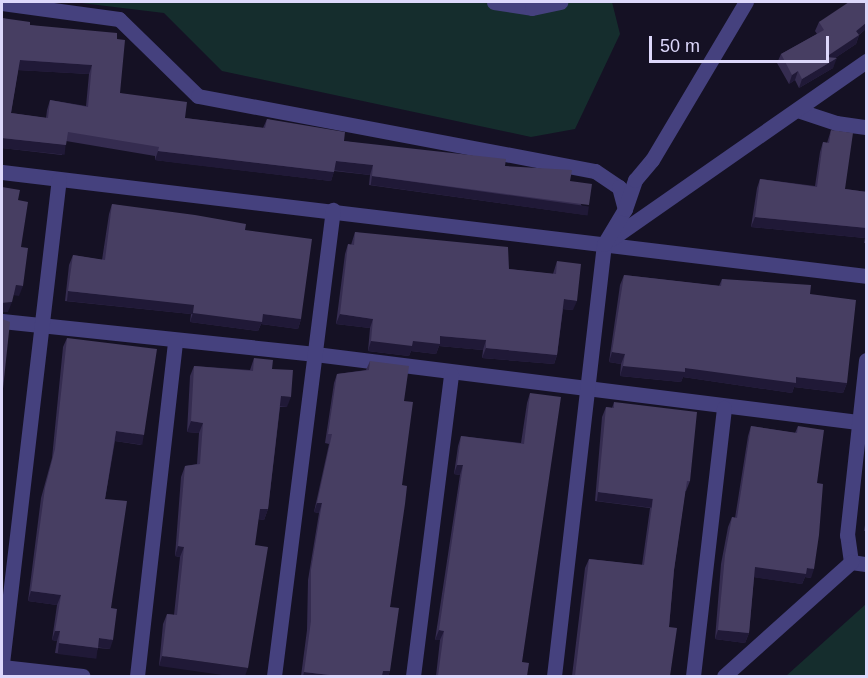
<!DOCTYPE html>
<html>
<head>
<meta charset="utf-8">
<style>
  body { margin:0 }
  #map { position:relative; width:868px; height:678px; overflow:hidden; background:#151124; font-family:Arial,sans-serif }
  div>[style] { position:absolute }
  .green>* { inset:0; background:#152d2d }
  .minor>* { height:15px; margin:-7.5px; padding:0 7.5px; transform-origin:7.5px; border-radius:7.5px; background:#45417e }
  .wall>* { inset:0; background:#352c50 }
  .shaded-wall>* { inset:0; background:#201937; transform-origin:0 0 }
  .building>* { inset:0; background:#473e62 }
  span { translate:-50% -50%; white-space:nowrap; text-align:center; line-height:1.15; -webkit-text-stroke:6px #151124; paint-order:stroke }
  .frame { position:absolute; inset:0; border:3px solid #ddd8fb; pointer-events:none }
  .scale { position:absolute; left:649px; top:36px; width:180px; height:27px; box-sizing:border-box; border:3px solid #ddd8fb; border-top:0; padding-left:8px; font-size:18px; line-height:21px; white-space:nowrap; color:#ddd8fb; -webkit-text-stroke:4px #151124; paint-order:stroke }
</style>
</head>
<body>
<div id="map">
  <div class="green">
    <div style="clip-path:polygon(73px 2px,612px 2px,620px 34px,575px 129px,531px 137px,222px 71px,164px 13px)"></div>
    <div style="clip-path:polygon(866px 604px,866px 676px,786px 676px)"></div>
  </div>
  <div class="minor">
    <div style="left:494px;top:2px;width:38px;rotate:9deg"></div>
    <div style="left:532px;top:8px;width:29px;rotate:-12deg"></div>
    <div style="left:2px;top:3px;width:118px;rotate:7.8deg"></div>
    <div style="left:119px;top:19px;width:110px;rotate:44.3deg"></div>
    <div style="left:198px;top:96px;width:404px;rotate:10.7deg"></div>
    <div style="left:595px;top:171px;width:29px;rotate:34deg"></div>
    <div style="left:619px;top:187px;width:23px;rotate:75deg"></div>
    <div style="left:797px;top:110px;width:41px;rotate:18.4deg"></div>
    <div style="left:836px;top:123px;width:30px;rotate:8deg"></div>
    <div style="left:2px;top:172px;width:870px;rotate:6.86deg"></div>
    <div style="left:611px;top:239px;width:311px;rotate:-34.9deg"></div>
    <div style="left:2px;top:321px;width:315px;rotate:6deg"></div>
    <div style="left:315px;top:354px;width:555px;rotate:7.14deg"></div>
    <div style="left:851px;top:562px;width:27px;rotate:-98deg"></div>
    <div style="left:847px;top:535px;width:176px;rotate:-83.8deg"></div>
    <div style="left:851px;top:562px;width:15px;rotate:8deg"></div>
    <div style="left:2px;top:663px;width:487px;rotate:-83.3deg"></div>
    <div style="left:2px;top:667px;width:81px;rotate:6.4deg"></div>
    <div style="left:137px;top:676px;width:337px;rotate:-83.5deg"></div>
    <div style="left:274px;top:676px;width:470px;rotate:-82.8deg"></div>
    <div style="left:413px;top:676px;width:304px;rotate:-82.8deg"></div>
    <div style="left:554px;top:676px;width:435px;rotate:-83.4deg"></div>
    <div style="left:604px;top:244px;width:41px;rotate:-59deg"></div>
    <div style="left:625px;top:209px;width:31px;rotate:-71deg"></div>
    <div style="left:635px;top:180px;width:26px;rotate:-50deg"></div>
    <div style="left:652px;top:160px;width:184px;rotate:-59.3deg"></div>
    <div style="left:693px;top:676px;width:270px;rotate:-83.4deg"></div>
    <div style="left:724px;top:676px;width:171px;rotate:-41.9deg"></div>
  </div>
  <div class="wall">
    <div style="clip-path:polygon(867px 2px,867px 28px,859px 35px,856px 44px,835px 58px,833px 68px,799px 88px,795px 80px,789px 84px,777px 63px,781px 54px,817px 34px,815px 31px,819px 22px)"></div>
    <div style="clip-path:polygon(evenodd,2px 18px,30px 25px,117px 39px,120px 93px,185px 118px,263px 128px,267px 119px,344px 141px,505px 166px,570px 181px,586px 215px,369px 185px,370px 175px,334px 171px,331px 181px,155px 160px,155px 156px,66px 141px,62px 155px,2px 148px,2px 18px,18px 70px,89px 74px,86px 106px,50px 100px,47px 110px,46px 118px,11px 113px,18px 70px)"></div>
    <div style="clip-path:polygon(831px 130px,845px 189px,867px 192px,867px 243px,864px 243px,865px 238px,751px 227px,757px 188px,760px 179px,815px 186px,820px 152px,823px 142px,827px 143px)"></div>
    <div style="clip-path:polygon(112px 204px,245px 230px,301px 319px,298px 329px,261px 324px,258px 331px,190px 322px,191px 314px,65px 301px,69px 265px,73px 255px,102px 260px,109px 214px)"></div>
    <div style="clip-path:polygon(355px 232px,509px 269px,553px 274px,557px 261px,573px 310px,563px 309px,557px 355px,554px 364px,482px 358px,483px 350px,439px 346px,436px 354px,411px 351px,409px 356px,368px 351px,370px 328px,336px 324px,345px 254px,348px 244px,351px 245px)"></div>
    <div style="clip-path:polygon(624px 275px,719px 286px,722px 279px,810px 294px,847px 383px,843px 393px,794px 387px,792px 393px,683px 377px,681px 382px,620px 376px,621px 364px,609px 362px,620px 285px)"></div>
    <div style="clip-path:polygon(67px 338px,141px 445px,115px 441px,105px 499px,111px 608px,110px 649px,98px 648px,94px 658px,55px 653px,57px 641px,52px 640px,57px 605px,28px 601px,41px 498px,52px 458px,63px 347px)"></div>
    <div style="clip-path:polygon(254px 358px,272px 369px,287px 407px,280px 407px,268px 509px,264px 520px,258px 519px,159px 666px,163px 624px,167px 614px,174px 615px,180px 557px,175px 556px,181px 477px,185px 466px,197px 464px,199px 433px,187px 432px,190px 376px,194px 366px,250px 370px)"></div>
    <div style="clip-path:polygon(370px 361px,404px 401px,402px 485px,390px 607px,390px 671px,388px 676px,301px 676px,307px 630px,308px 580px,319px 513px,314px 512px,329px 444px,325px 443px,334px 383px,337px 374px,366px 370px)"></div>
    <div style="clip-path:polygon(530px 393px,522px 662px,527px 676px,436px 676px,440px 640px,435px 640px,460px 475px,454px 474px,458px 446px,461px 436px,521px 443px,527px 403px)"></div>
    <div style="clip-path:polygon(614px 402px,690px 481px,686px 491px,685px 491px,674px 570px,669px 627px,670px 676px,572px 676px,585px 568px,589px 559px,642px 565px,650px 508px,595px 501px,602px 417px,606px 407px,612px 408px)"></div>
    <div style="clip-path:polygon(751px 426px,795px 433px,798px 426px,817px 483px,811px 578px,805px 577px,802px 584px,754px 577px,749px 633px,745px 643px,715px 639px,721px 564px,728px 527px,732px 517px,735px 518px,748px 436px)"></div>
    <div style="clip-path:polygon(867px 513px,867px 531px,864px 531px)"></div>
  </div>
  <div class="shaded-wall">
    <div style="clip-path:polygon(867px 22px,867px 28px,855px 38px,859px 35px,856px 44px,823px 66px,826px 57px)"></div>
    <div style="clip-path:polygon(837px 58px,833px 68px,799px 88px,802px 79px)"></div>
    <div style="clip-path:polygon(20px 60px,92px 65px,89px 74px,16px 70px)"></div>
    <div style="clip-path:polygon(798px 71px,795px 80px,789px 84px,792px 75px)"></div>
    <div style="left:2px;top:138px;width:64px;height:10px;rotate:6deg"></div>
    <div style="clip-path:polygon(158px 151px,334px 172px,331px 181px,177px 163px,155px 160px)"></div>
    <div style="clip-path:polygon(336px 161px,373px 165px,370px 175px,332px 170px)"></div>
    <div style="left:372px;top:176px;width:219px;height:9px;rotate:8deg"></div>
    <div style="clip-path:polygon(755px 217px,867px 228px,867px 234px,865px 238px,751px 227px)"></div>
    <div style="clip-path:polygon(16px 285px,23px 286px,19px 296px,12px 295px)"></div>
    <div style="left:68px;top:291px;width:127px;height:10px;rotate:6deg"></div>
    <div style="clip-path:polygon(564px 299px,577px 301px,573px 310px,560px 309px)"></div>
    <div style="clip-path:polygon(12px 302px,8px 312px,2px 312px,2px 303px)"></div>
    <div style="clip-path:polygon(193px 313px,263px 314px,301px 319px,298px 329px,261px 324px,258px 331px,190px 322px)"></div>
    <div style="clip-path:polygon(340px 314px,373px 319px,370px 328px,336px 324px)"></div>
    <div style="clip-path:polygon(440px 336px,486px 340px,483px 350px,439px 346px,436px 354px,411px 351px,409px 356px,368px 351px,371px 341px,413px 341px)"></div>
    <div style="clip-path:polygon(486px 348px,557px 355px,554px 364px,482px 358px)"></div>
    <div style="clip-path:polygon(612px 352px,625px 354px,621px 364px,609px 362px)"></div>
    <div style="clip-path:polygon(623px 366px,685px 368px,796px 377px,847px 383px,843px 393px,794px 387px,792px 393px,683px 377px,681px 382px,620px 376px)"></div>
    <div style="clip-path:polygon(281px 396px,291px 397px,287px 407px,277px 406px)"></div>
    <div style="clip-path:polygon(191px 421px,203px 423px,199px 433px,187px 432px)"></div>
    <div style="left:116px;top:431px;width:28px;height:10px;rotate:8deg"></div>
    <div style="clip-path:polygon(457px 465px,463px 465px,460px 475px,454px 474px)"></div>
    <div style="left:598px;top:492px;width:55px;height:9px;rotate:7deg"></div>
    <div style="clip-path:polygon(317px 503px,322px 503px,319px 513px,314px 512px)"></div>
    <div style="clip-path:polygon(260px 509px,268px 509px,264px 520px,256px 519px)"></div>
    <div style="clip-path:polygon(178px 546px,184px 547px,180px 557px,175px 556px)"></div>
    <div style="clip-path:polygon(755px 567px,807px 568px,814px 569px,811px 578px,805px 577px,802px 584px,752px 577px)"></div>
    <div style="clip-path:polygon(31px 591px,61px 595px,57px 605px,28px 601px)"></div>
    <div style="clip-path:polygon(439px 630px,444px 631px,440px 640px,435px 640px)"></div>
    <div style="clip-path:polygon(718px 630px,749px 633px,745px 643px,715px 639px)"></div>
    <div style="clip-path:polygon(55px 631px,60px 631px,57px 641px,52px 640px)"></div>
    <div style="clip-path:polygon(99px 638px,113px 640px,110px 649px,96px 647px)"></div>
    <div style="left:59px;top:643px;width:39px;height:11px;rotate:7deg"></div>
    <div style="clip-path:polygon(162px 656px,248px 668px,245px 676px,229px 676px,159px 666px)"></div>
    <div style="clip-path:polygon(383px 671px,390px 671px,388px 676px,381px 676px)"></div>
    <div style="clip-path:polygon(304px 672px,338px 676px,303px 676px)"></div>
  </div>
  <div class="building">
    <div style="clip-path:polygon(849px 2px,867px 2px,867px 22px,856px 31px,859px 35px,826px 57px,837px 58px,802px 79px,798px 71px,792px 75px,781px 54px,824px 30px,819px 22px)"></div>
    <div style="clip-path:polygon(evenodd,2px 18px,30px 22px,30px 25px,117px 33px,117px 39px,125px 40px,120px 93px,187px 102px,185px 118px,265px 128px,267px 119px,345px 132px,344px 141px,506px 159px,505px 166px,572px 170px,570px 181px,592px 184px,589px 205px,372px 176px,373px 165px,336px 161px,334px 172px,158px 151px,159px 147px,68px 132px,66px 145px,2px 138px,2px 18px,20px 60px,92px 65px,88px 107px,50px 100px,48px 118px,11px 113px,20px 60px)"></div>
    <div style="clip-path:polygon(831px 130px,853px 133px,845px 189px,867px 192px,867px 228px,755px 217px,760px 179px,817px 187px,823px 142px,829px 143px)"></div>
    <div style="clip-path:polygon(2px 187px,20px 190px,18px 200px,28px 202px,21px 247px,28px 248px,23px 286px,16px 285px,12px 302px,2px 303px)"></div>
    <div style="clip-path:polygon(112px 204px,195px 215px,246px 224px,245px 230px,312px 239px,301px 319px,263px 314px,262px 322px,193px 313px,194px 305px,68px 291px,73px 255px,105px 260px)"></div>
    <div style="clip-path:polygon(355px 232px,508px 247px,509px 269px,556px 274px,557px 261px,581px 264px,577px 301px,564px 299px,557px 355px,486px 348px,486px 340px,440px 336px,440px 344px,413px 341px,412px 346px,371px 341px,373px 319px,340px 314px,348px 244px,354px 245px)"></div>
    <div style="clip-path:polygon(624px 275px,721px 286px,722px 279px,811px 285px,810px 294px,856px 300px,847px 383px,796px 377px,796px 383px,685px 368px,685px 372px,623px 366px,625px 354px,612px 352px)"></div>
    <div style="clip-path:polygon(2px 319px,10px 322px,2px 398px)"></div>
    <div style="clip-path:polygon(67px 338px,157px 349px,144px 435px,116px 431px,105px 499px,127px 501px,111px 608px,117px 609px,113px 640px,99px 638px,98px 648px,59px 643px,60px 631px,55px 631px,61px 595px,31px 591px,45px 488px,55px 449px)"></div>
    <div style="clip-path:polygon(254px 358px,273px 360px,272px 369px,293px 370px,291px 397px,281px 396px,268px 509px,260px 509px,255px 545px,268px 547px,248px 668px,162px 656px,167px 614px,177px 615px,184px 547px,178px 546px,185px 466px,200px 464px,203px 423px,191px 421px,194px 366px,253px 371px)"></div>
    <div style="clip-path:polygon(370px 361px,409px 366px,404px 401px,413px 402px,402px 485px,407px 486px,405px 504px,390px 607px,399px 608px,390px 671px,383px 671px,382px 676px,338px 676px,304px 672px,311px 621px,311px 570px,322px 503px,317px 503px,332px 434px,328px 434px,337px 374px,369px 370px)"></div>
    <div style="clip-path:polygon(530px 393px,561px 397px,522px 662px,529px 663px,527px 676px,438px 676px,444px 631px,439px 630px,463px 465px,457px 465px,461px 436px,524px 444px)"></div>
    <div style="clip-path:polygon(614px 402px,697px 412px,690px 481px,687px 481px,674px 570px,669px 627px,677px 628px,670px 676px,575px 676px,589px 559px,644px 565px,653px 499px,598px 492px,606px 407px,614px 408px)"></div>
    <div style="clip-path:polygon(751px 426px,797px 433px,798px 426px,824px 430px,817px 483px,823px 484px,819px 535px,814px 569px,807px 568px,806px 574px,755px 567px,749px 633px,718px 630px,725px 555px,732px 517px,737px 518px)"></div>
  </div>
  <div class="frame"></div>
  <div class="scale">50 m</div>
</div>
</body>
</html>
